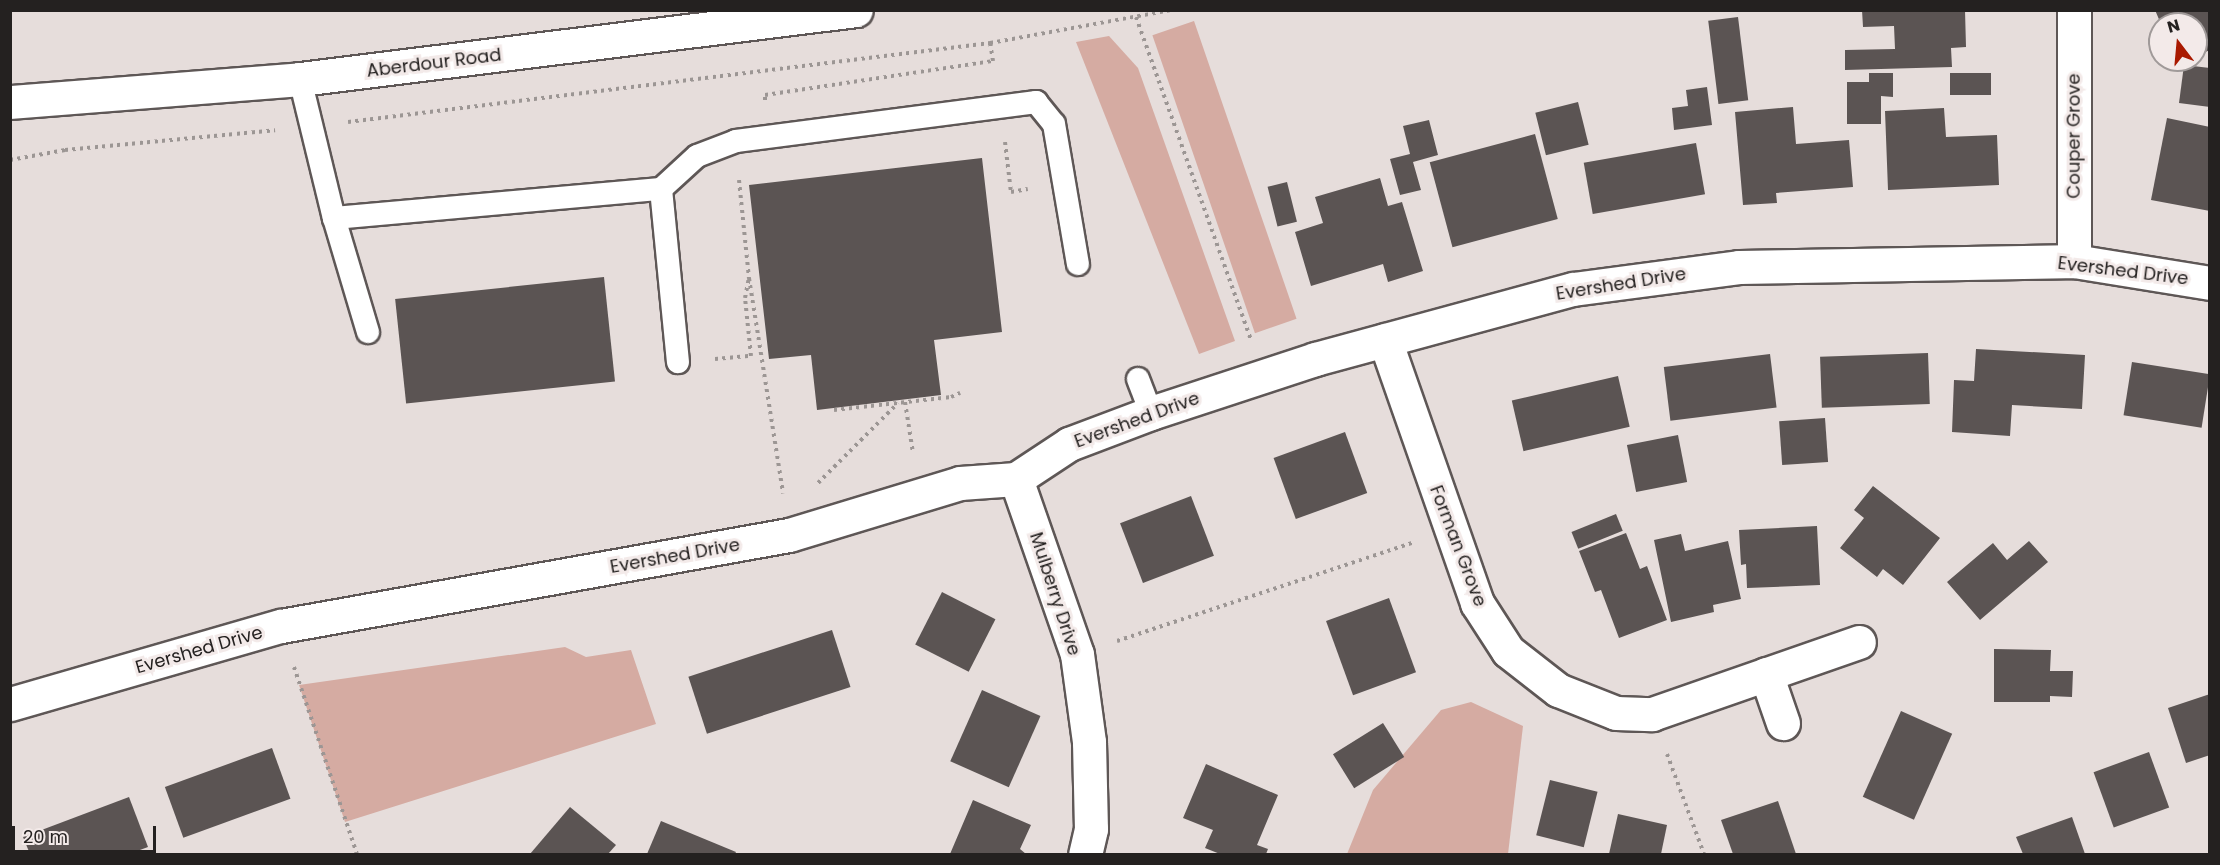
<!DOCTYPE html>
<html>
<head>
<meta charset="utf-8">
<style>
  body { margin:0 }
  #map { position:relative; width:2220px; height:865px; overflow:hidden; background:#e6dddb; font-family:Poppins,sans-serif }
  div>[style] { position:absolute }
  .green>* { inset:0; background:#d5aba2; transform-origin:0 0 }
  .building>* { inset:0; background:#5b5453; transform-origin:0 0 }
  .path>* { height:4px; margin-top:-2px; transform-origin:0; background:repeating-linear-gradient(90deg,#9c9694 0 3px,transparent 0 7.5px) }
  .roads { filter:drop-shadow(2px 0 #5e5756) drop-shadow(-2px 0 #5e5756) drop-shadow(0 2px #5e5756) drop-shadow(0 -2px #5e5756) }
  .service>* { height:22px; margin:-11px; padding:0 11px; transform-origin:11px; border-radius:11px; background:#fff }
  .minor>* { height:33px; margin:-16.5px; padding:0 16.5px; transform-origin:16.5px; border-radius:16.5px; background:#fff }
  .secondary>* { height:33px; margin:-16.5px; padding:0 16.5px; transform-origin:16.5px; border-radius:16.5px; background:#fff }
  span { translate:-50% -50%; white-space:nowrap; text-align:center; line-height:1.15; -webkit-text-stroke:6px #f3eae9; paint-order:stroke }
  .street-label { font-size:18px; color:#242120 }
  .frame { position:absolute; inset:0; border:12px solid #242120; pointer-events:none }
  .north { position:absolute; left:2148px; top:12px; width:60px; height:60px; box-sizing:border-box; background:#f3eae9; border:2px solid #a09a99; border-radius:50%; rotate:344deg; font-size:16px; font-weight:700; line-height:24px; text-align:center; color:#242120 }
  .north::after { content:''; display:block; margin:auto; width:21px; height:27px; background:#a91900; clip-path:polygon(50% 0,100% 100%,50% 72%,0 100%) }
  .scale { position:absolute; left:12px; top:826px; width:144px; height:27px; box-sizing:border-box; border:3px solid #242120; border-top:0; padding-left:8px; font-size:18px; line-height:21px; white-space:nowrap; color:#242120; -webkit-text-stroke:4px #f3eae9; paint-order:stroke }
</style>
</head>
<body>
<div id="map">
  <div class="green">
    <div style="left:1194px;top:21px;width:315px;height:44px;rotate:71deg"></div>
    <div style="clip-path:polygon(1109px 36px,1138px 68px,1235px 341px,1199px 354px,1076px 42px)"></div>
    <div style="clip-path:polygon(565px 647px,586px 657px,631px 650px,656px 724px,345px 822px,299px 685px)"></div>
    <div style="clip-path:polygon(1471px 702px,1523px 726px,1508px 854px,1347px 854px,1373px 790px,1441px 710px)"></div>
  </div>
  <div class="building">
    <div style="clip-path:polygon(1862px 10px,1965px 10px,1966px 47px,1951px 48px,1952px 67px,1845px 70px,1845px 50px,1895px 49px,1894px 26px,1863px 27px)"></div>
    <div style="clip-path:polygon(2155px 10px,2210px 10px,2210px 50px,2196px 56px,2196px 24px,2161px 24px)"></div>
    <div style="left:1738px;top:17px;width:84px;height:30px;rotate:83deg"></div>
    <div style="clip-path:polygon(2184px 65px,2210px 68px,2210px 107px,2179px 103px)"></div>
    <div style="clip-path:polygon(1869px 73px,1893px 73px,1893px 97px,1881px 96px,1881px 124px,1847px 124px,1847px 82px,1869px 82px)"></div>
    <div style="left:1950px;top:73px;width:41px;height:22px"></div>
    <div style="clip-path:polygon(1707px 87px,1712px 125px,1674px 130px,1672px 108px,1688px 106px,1686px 90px)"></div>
    <div style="left:1578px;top:102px;width:44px;height:44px;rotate:76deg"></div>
    <div style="clip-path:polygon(1793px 107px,1796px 144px,1849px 140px,1853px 187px,1776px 193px,1777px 203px,1743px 205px,1735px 112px)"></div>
    <div style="clip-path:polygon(1944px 108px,1946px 137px,1997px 135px,1999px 185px,1888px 190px,1885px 111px)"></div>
    <div style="clip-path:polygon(2167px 118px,2210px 127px,2210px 211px,2151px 200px)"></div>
    <div style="clip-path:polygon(1429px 120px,1438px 155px,1413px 162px,1421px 190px,1400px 195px,1390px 159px,1410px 154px,1403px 126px)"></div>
    <div style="left:1535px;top:134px;width:88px;height:109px;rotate:75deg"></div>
    <div style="left:1696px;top:143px;width:52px;height:114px;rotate:80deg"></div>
    <div style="clip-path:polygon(982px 158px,1002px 332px,934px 340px,941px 395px,817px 410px,811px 355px,769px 359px,749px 185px)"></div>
    <div style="clip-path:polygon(1380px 178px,1388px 206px,1402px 202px,1423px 271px,1388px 282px,1383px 264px,1311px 286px,1295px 232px,1323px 223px,1315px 197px)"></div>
    <div style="left:1287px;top:182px;width:41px;height:20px;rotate:76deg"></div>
    <div style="left:604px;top:277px;width:105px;height:210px;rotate:84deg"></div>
    <div style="clip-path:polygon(1976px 349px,2085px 355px,2082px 409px,2012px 405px,2010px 436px,1952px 432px,1954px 380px,1974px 381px)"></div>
    <div style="left:1928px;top:353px;width:51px;height:108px;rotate:88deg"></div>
    <div style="left:1770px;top:354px;width:54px;height:107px;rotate:83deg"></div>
    <div style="left:2132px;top:362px;width:79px;height:54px;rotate:9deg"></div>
    <div style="left:1618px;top:376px;width:52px;height:109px;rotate:77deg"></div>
    <div style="left:1825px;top:418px;width:44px;height:46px;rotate:86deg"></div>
    <div style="left:1345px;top:432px;width:65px;height:76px;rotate:70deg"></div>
    <div style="left:1678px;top:435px;width:48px;height:52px;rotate:79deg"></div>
    <div style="clip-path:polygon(1873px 486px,1940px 538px,1903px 585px,1883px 569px,1877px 577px,1840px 548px,1864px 518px,1854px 510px)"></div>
    <div style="left:1191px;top:496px;width:64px;height:76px;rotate:69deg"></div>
    <div style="left:1616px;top:514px;width:18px;height:48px;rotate:68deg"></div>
    <div style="clip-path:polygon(1817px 526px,1820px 585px,1747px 588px,1746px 564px,1741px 565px,1739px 530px)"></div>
    <div style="clip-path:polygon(1626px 533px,1640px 569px,1647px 566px,1667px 620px,1619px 638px,1601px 590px,1595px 592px,1579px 551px)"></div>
    <div style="clip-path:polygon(1681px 534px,1685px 551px,1728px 541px,1741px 599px,1713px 605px,1714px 612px,1671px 622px,1654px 540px)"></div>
    <div style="clip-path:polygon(2029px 541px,2048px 562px,1980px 620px,1947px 582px,1993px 543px,2007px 560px)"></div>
    <div style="left:942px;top:592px;width:60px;height:59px;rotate:27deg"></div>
    <div style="left:1389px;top:598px;width:79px;height:67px;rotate:70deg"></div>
    <div style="left:832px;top:630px;width:60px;height:151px;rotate:72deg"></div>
    <div style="clip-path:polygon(1994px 649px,2051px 650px,2050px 671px,2073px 671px,2072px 697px,2050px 696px,2050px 702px,1994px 702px)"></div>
    <div style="left:982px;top:690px;width:64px;height:78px;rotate:24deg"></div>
    <div style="clip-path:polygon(2210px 694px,2210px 755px,2186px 763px,2168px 708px)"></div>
    <div style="left:1901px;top:711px;width:56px;height:94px;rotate:24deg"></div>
    <div style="left:1383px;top:723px;width:40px;height:59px;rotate:58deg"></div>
    <div style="left:272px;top:748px;width:54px;height:114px;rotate:70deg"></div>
    <div style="left:2149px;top:752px;width:59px;height:59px;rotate:70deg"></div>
    <div style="clip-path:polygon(1206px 764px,1278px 795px,1257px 845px,1268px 849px,1266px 854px,1220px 854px,1205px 848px,1213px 830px,1183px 818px)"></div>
    <div style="left:1550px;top:780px;width:49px;height:57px;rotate:14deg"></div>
    <div style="clip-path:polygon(129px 797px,148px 847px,129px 854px,30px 854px,23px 837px)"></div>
    <div style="clip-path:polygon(973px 800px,1031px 825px,1020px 849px,1026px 854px,950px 854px)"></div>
    <div style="clip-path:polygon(1778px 801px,1796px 854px,1733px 854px,1721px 820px)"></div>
    <div style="clip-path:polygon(570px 807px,616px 845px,608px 854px,530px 854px)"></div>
    <div style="clip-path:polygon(1618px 814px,1667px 825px,1661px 854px,1609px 854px)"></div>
    <div style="clip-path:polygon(2072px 817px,2085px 854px,2023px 854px,2016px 837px)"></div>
    <div style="clip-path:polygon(661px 821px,736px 852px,735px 854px,647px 854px)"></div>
  </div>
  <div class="path">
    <div style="left:1136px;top:17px;width:341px;rotate:70.4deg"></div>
    <div style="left:765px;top:100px;width:5px;rotate:-90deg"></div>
    <div style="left:765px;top:95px;width:231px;rotate:-8.5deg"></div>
    <div style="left:993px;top:61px;width:18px;rotate:-99deg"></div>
    <div style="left:348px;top:122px;width:647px;rotate:-7.02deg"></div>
    <div style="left:990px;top:43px;width:184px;rotate:-10.3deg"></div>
    <div style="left:1005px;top:142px;width:50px;rotate:83.2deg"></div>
    <div style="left:1011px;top:192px;width:17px;rotate:-10deg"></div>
    <div style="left:10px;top:160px;width:56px;rotate:-10.3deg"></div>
    <div style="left:65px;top:150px;width:211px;rotate:-5.4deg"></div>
    <div style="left:739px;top:180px;width:99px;rotate:84.2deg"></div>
    <div style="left:715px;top:359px;width:36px;rotate:-5deg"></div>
    <div style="left:751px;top:356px;width:58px;rotate:-95.9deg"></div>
    <div style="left:745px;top:298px;width:20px;rotate:-79deg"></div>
    <div style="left:749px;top:278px;width:218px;rotate:81deg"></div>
    <div style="left:905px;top:402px;width:52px;rotate:81.1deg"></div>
    <div style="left:834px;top:410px;width:118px;rotate:-6.3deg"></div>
    <div style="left:951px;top:397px;width:10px;rotate:-24deg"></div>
    <div style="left:818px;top:483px;width:113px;rotate:-45deg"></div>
    <div style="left:1117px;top:641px;width:311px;rotate:-18.4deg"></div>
    <div style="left:294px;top:667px;width:197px;rotate:71.4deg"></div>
    <div style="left:1667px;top:754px;width:107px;rotate:69.7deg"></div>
  </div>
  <div class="roads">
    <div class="service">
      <div style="left:300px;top:79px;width:143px;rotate:76.3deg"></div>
      <div style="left:334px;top:218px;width:328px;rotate:-5.1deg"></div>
      <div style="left:661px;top:189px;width:174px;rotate:84.4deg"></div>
      <div style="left:661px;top:189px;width:49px;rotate:-42.5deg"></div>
      <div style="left:697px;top:156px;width:42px;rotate:-21deg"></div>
      <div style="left:736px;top:141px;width:303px;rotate:-7.4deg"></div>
      <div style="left:1036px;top:102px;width:28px;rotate:51deg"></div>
      <div style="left:1054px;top:124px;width:142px;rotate:80.3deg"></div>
      <div style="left:334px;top:218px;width:119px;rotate:73.4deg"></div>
      <div style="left:1138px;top:379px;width:36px;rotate:69deg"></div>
    </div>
    <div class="minor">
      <div style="left:2074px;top:10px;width:251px;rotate:90deg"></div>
      <div style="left:1385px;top:340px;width:279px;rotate:70.7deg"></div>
      <div style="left:1477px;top:603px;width:57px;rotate:57.1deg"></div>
      <div style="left:1508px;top:651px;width:63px;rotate:38deg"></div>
      <div style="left:1558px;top:690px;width:62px;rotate:21.6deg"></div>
      <div style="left:1616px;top:713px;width:36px;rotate:2deg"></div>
      <div style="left:1652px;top:714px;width:219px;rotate:-19.2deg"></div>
      <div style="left:1016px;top:479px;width:185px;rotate:70.8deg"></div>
      <div style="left:1077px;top:654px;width:89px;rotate:82.2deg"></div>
      <div style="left:1089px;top:742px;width:87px;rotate:88.7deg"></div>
      <div style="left:1091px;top:829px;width:26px;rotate:103deg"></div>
      <div style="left:1766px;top:674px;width:52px;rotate:70.9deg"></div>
      <div style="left:10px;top:704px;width:282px;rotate:-16.1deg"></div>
      <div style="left:281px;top:626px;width:516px;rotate:-10.16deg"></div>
      <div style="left:789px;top:535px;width:179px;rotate:-16.9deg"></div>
      <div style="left:960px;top:483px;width:56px;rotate:-4.1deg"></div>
      <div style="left:1016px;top:479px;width:64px;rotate:-33.4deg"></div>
      <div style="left:1069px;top:444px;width:88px;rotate:-20.7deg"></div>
      <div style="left:1151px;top:413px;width:173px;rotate:-18.2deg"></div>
      <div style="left:1315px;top:359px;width:267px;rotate:-15.2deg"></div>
      <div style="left:1573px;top:289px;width:167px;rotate:-7.5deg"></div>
      <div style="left:1739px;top:267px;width:335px;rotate:-1deg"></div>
      <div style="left:2074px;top:261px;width:138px;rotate:9.2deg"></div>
    </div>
    <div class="secondary">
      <div style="left:10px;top:102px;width:291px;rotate:-4.5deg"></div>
      <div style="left:300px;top:79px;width:560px;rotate:-7.07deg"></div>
    </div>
  </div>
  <div class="street-label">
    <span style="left:434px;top:63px;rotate:-7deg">Aberdour Road</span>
    <span style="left:2074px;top:136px;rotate:-90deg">Couper Grove</span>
    <span style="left:2123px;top:271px;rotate:7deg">Evershed Drive</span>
    <span style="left:1621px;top:284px;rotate:-9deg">Evershed Drive</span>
    <span style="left:1137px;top:420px;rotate:-20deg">Evershed Drive</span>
    <span style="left:1458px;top:546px;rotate:69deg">Forman Grove</span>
    <span style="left:675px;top:556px;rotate:-10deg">Evershed Drive</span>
    <span style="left:1055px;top:594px;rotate:72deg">Mulberry Drive</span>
    <span style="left:199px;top:650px;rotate:-16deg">Evershed Drive</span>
  </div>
  <div class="frame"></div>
  <div class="north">N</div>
  <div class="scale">20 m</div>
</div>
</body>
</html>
